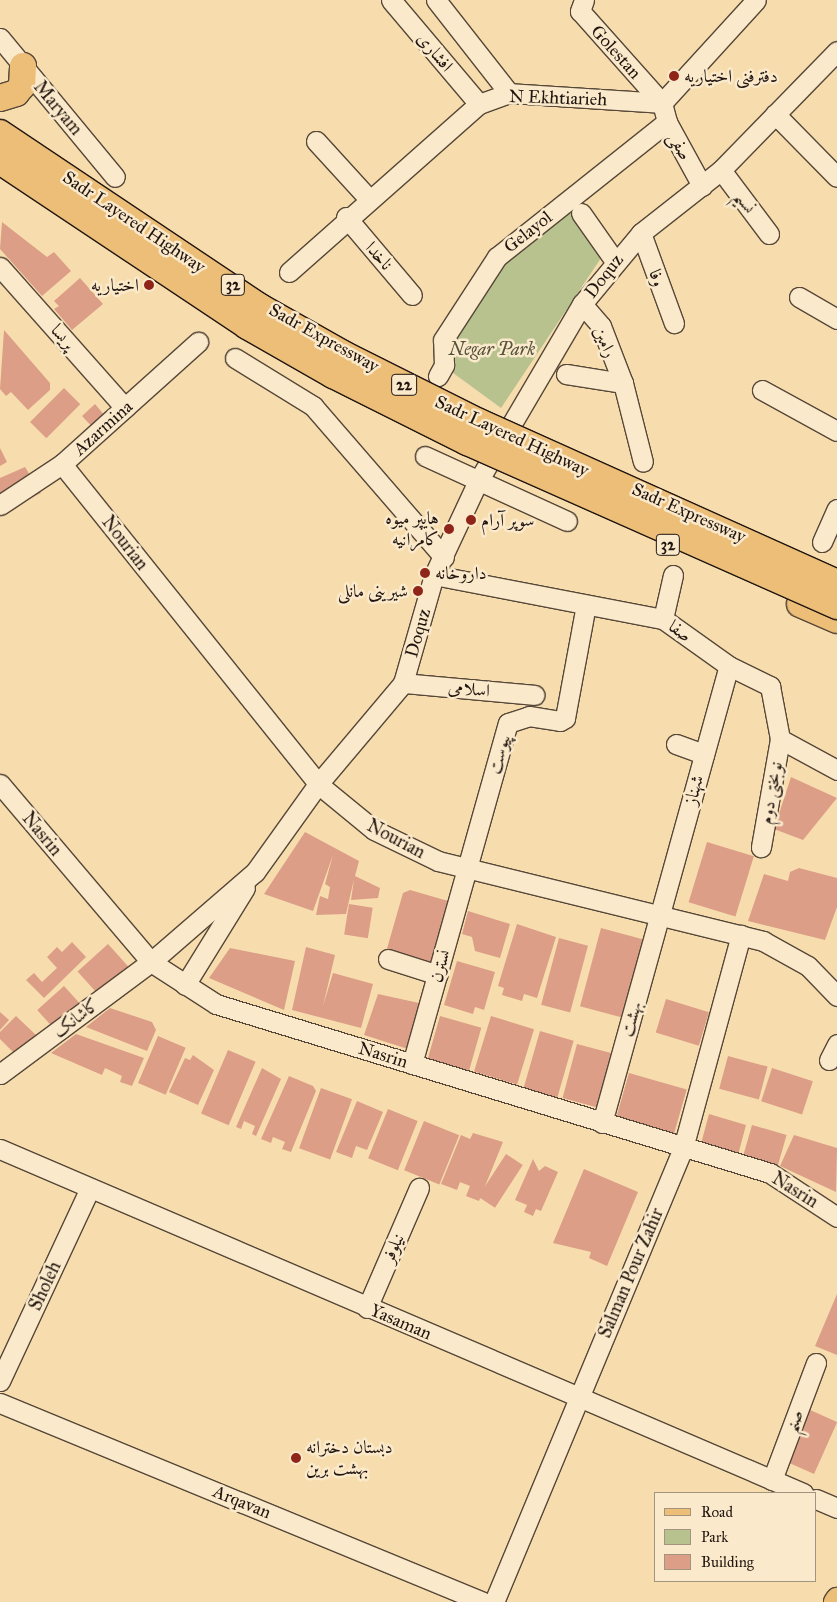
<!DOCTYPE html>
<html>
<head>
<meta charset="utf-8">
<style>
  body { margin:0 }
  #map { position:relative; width:837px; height:1602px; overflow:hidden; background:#f7ddae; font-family:"IM FELL Great Primer",Amiri,serif }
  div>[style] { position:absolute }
  .green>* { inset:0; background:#b8c28e }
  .building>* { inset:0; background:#dc9e86; transform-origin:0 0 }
  .roads { filter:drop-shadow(1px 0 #564738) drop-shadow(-1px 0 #564738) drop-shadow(0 1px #564738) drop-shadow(0 -1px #564738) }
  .minor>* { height:19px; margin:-9.5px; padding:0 9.5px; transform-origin:9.5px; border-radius:9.5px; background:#fae9ca }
  .major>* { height:22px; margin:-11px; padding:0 11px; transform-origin:11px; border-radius:11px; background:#ecbe77 }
  .highway>* { height:26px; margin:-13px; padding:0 13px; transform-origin:13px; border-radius:13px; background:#ecbe77 }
  .bridges { filter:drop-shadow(1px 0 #211510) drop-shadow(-1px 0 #211510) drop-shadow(0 1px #211510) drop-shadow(0 -1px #211510) }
  .highway-bridge>* { height:26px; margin:-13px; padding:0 13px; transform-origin:13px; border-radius:13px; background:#ecbe77 }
  .dots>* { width:14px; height:14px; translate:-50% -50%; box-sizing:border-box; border:2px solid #fae9ca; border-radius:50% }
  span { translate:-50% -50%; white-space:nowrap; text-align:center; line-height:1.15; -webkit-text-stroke:5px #fae9ca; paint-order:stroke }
  .shield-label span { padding:1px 4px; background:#fae9ca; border:1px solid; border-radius:4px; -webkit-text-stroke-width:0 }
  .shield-label { font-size:16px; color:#211510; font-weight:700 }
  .street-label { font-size:18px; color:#211510 }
  .poi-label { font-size:18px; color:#211510 }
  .left { translate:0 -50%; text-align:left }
  .right { translate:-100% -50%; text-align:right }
  .park-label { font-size:18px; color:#56523c; font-style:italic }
  .legend { position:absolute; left:654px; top:1492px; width:162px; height:90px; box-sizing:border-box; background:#fae9ca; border:1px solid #a39480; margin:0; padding:6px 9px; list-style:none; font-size:15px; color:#211510 }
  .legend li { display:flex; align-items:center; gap:10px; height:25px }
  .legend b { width:25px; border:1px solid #a39480 }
</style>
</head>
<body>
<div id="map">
  <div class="green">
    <div style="clip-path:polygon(571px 205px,605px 252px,501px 408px,449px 370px,447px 342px,498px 265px)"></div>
  </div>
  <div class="building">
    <div style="clip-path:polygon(2px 222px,47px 257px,54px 252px,71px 271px,42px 296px,0 249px)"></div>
    <div style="clip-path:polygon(80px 278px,103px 304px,72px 330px,54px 309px,59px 306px,54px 301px)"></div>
    <div style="clip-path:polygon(4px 330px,50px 383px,50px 390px,28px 410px,11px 392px,6px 396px,0 389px)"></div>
    <div style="left:64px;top:388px;width:23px;height:48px;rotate:45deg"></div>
    <div style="clip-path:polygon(95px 404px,106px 417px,95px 430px,82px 416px)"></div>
    <div style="clip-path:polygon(0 448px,7px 462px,0 466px)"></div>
    <div style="clip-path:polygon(25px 467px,41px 493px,0 513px,0 478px)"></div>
    <div style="clip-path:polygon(791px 777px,837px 798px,803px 840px,774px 829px)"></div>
    <div style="clip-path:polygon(305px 832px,359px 861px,355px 876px,380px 888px,378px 898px,351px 900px,354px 879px,346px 914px,316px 915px,320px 896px,328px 899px,330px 887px,325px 884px,333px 855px,313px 911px,264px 894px)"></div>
    <div style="left:707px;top:842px;width:49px;height:63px;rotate:17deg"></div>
    <div style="clip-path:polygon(799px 868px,837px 878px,837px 907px,825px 940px,748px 921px,764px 874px,788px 881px,790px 872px)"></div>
    <div style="clip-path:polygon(410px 890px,455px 903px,437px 967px,386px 952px,403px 893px)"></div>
    <div style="left:349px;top:904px;width:24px;height:31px;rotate:9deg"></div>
    <div style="clip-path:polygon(468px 911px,510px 924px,500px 958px,475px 951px,472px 937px,462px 934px)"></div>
    <div style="clip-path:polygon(517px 924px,556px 937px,537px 998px,524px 994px,522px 1001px,502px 995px,504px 988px,498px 986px)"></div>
    <div style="left:601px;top:928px;width:46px;height:81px;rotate:15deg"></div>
    <div style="left:559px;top:938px;width:30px;height:69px;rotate:15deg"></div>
    <div style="clip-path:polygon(72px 942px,86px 957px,44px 998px,26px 980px,34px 973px,42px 982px,57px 968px,47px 957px,57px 947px,62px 952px)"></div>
    <div style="left:108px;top:944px;width:31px;height:41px;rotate:48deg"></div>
    <div style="clip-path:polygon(306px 947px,335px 955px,323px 1006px,333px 973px,373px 984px,361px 1028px,292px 1010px)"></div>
    <div style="clip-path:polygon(230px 948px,295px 961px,284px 1010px,209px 978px)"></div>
    <div style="clip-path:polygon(457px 961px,495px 972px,484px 1010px,475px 1007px,473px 1014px,444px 1005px)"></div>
    <div style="left:64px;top:986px;width:24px;height:36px;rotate:48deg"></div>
    <div style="clip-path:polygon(378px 994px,419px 1003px,408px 1049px,364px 1035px)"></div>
    <div style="left:666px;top:999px;width:45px;height:35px;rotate:17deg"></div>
    <div style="clip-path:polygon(110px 1008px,152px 1022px,156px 1030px,147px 1051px,86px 1027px)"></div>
    <div style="clip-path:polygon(0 1012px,9px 1020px,0 1030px)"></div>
    <div style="clip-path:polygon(16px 1016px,36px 1035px,16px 1055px,0 1039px,0 1032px)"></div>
    <div style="left:440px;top:1016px;width:43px;height:47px;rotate:16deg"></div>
    <div style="left:491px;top:1016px;width:45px;height:58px;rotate:17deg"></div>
    <div style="left:540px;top:1031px;width:35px;height:62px;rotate:16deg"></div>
    <div style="clip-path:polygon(76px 1034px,144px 1058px,132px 1086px,120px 1082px,122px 1076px,105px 1068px,102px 1075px,51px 1053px)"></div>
    <div style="left:158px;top:1036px;width:30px;height:51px;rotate:23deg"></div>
    <div style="left:577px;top:1044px;width:41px;height:56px;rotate:15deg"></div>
    <div style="left:228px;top:1050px;width:30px;height:69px;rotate:23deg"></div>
    <div style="clip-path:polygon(193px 1055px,214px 1070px,198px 1105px,169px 1092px,185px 1058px,190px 1060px)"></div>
    <div style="left:728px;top:1056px;width:41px;height:34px;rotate:15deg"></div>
    <div style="clip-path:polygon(262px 1068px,281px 1079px,256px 1136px,252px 1134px,255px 1126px,244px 1121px,241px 1129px,236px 1127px)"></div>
    <div style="left:772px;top:1068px;width:43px;height:35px;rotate:18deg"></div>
    <div style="left:629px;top:1073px;width:60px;height:47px;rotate:16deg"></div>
    <div style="clip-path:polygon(289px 1076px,313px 1086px,316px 1091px,291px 1152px,282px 1149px,285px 1142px,273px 1137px,271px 1143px,261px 1139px)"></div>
    <div style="left:321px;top:1088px;width:33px;height:64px;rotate:20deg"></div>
    <div style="clip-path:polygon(357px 1101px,383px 1112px,367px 1150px,356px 1146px,352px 1158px,336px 1152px)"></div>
    <div style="left:388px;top:1109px;width:32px;height:53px;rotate:22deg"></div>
    <div style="clip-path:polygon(709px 1114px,746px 1125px,738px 1155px,706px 1146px,702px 1140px)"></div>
    <div style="left:424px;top:1121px;width:38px;height:53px;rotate:22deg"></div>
    <div style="left:752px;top:1125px;width:36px;height:32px;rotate:16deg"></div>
    <div style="clip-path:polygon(473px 1133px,503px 1142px,479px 1201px,466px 1196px,470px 1186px,460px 1182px,457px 1190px,441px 1184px,461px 1135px,470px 1139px)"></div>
    <div style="clip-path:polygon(794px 1135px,837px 1148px,836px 1192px,780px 1166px)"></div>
    <div style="left:506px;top:1154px;width:20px;height:51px;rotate:33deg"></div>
    <div style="clip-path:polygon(533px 1159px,539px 1171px,545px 1166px,558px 1172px,541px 1211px,536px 1209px,533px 1216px,524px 1212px,527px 1205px,515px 1200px)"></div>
    <div style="clip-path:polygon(584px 1169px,638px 1192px,607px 1266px,589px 1258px,591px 1252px,553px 1243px)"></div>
    <div style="clip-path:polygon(837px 1294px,837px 1355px,815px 1346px)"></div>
    <div style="left:808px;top:1409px;width:32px;height:57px;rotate:24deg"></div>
  </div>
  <div class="roads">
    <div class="minor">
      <div style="left:391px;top:0;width:136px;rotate:49.8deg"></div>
      <div style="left:436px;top:0;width:118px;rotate:51.9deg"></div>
      <div style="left:584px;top:0;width:12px;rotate:110deg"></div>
      <div style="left:580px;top:11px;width:123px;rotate:48.3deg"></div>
      <div style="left:662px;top:103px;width:20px;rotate:75deg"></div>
      <div style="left:667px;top:122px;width:73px;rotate:61.3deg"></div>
      <div style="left:0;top:38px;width:180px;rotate:50.4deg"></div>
      <div style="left:662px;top:103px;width:139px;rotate:-47.6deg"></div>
      <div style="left:775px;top:114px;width:88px;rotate:45.5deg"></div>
      <div style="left:316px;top:141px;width:77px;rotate:47.6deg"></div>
      <div style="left:721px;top:170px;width:80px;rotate:53.1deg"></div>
      <div style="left:581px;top:213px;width:57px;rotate:54.9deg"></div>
      <div style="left:346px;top:217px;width:102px;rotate:49.8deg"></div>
      <div style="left:641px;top:233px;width:96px;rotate:69.9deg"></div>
      <div style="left:0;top:267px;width:188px;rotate:48.4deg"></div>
      <div style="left:289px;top:272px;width:254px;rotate:-41.5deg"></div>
      <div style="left:479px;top:104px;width:32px;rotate:-20deg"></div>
      <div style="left:509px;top:93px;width:153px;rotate:3.7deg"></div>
      <div style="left:799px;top:297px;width:44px;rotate:30.1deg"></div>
      <div style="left:582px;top:304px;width:29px;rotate:49deg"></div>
      <div style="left:601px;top:326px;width:61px;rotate:68.9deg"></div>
      <div style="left:623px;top:383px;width:81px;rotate:75.8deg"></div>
      <div style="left:235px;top:358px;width:92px;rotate:31.6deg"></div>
      <div style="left:313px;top:406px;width:200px;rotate:49.1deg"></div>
      <div style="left:566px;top:374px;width:58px;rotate:9deg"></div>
      <div style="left:438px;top:376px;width:13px;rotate:-61deg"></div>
      <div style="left:444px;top:365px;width:25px;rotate:-92deg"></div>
      <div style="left:443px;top:340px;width:99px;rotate:-57deg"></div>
      <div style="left:497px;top:257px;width:217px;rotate:-38.5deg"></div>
      <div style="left:762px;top:390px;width:85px;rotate:28.7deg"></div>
      <div style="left:425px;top:456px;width:156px;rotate:24.6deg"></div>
      <div style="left:62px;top:464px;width:410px;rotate:51.3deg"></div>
      <div style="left:318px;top:784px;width:72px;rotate:39.4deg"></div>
      <div style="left:374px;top:830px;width:71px;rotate:25.8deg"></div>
      <div style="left:438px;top:861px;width:335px;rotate:13.8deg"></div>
      <div style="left:763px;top:941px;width:51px;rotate:29.1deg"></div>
      <div style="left:808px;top:966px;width:42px;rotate:46deg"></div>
      <div style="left:0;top:505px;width:74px;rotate:-33.5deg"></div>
      <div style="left:62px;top:464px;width:183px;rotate:-41.9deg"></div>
      <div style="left:822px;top:542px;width:36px;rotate:-66deg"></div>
      <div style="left:434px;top:575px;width:233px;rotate:10.9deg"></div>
      <div style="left:663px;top:619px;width:81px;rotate:35.5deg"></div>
      <div style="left:729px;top:666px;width:46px;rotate:26deg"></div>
      <div style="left:770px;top:686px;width:54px;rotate:79.3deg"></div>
      <div style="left:780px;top:739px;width:110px;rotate:100deg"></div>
      <div style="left:663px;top:619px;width:45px;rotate:-77.2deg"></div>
      <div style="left:403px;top:683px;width:132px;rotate:5.2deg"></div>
      <div style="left:780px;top:739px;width:65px;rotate:28.5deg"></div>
      <div style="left:676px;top:744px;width:30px;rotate:20deg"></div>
      <div style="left:0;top:784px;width:233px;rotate:49.7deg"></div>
      <div style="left:151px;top:962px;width:77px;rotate:32.9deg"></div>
      <div style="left:216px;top:1004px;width:579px;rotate:16.96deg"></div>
      <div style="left:770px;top:1173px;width:80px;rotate:33.3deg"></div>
      <div style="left:388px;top:959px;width:52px;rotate:17.7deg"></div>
      <div style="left:185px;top:985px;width:114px;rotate:-58.3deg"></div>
      <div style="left:829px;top:1060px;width:18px;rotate:-63deg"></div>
      <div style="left:412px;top:1064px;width:354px;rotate:-74.3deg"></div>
      <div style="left:508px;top:723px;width:22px;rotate:-18deg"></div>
      <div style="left:529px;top:716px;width:31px;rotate:9deg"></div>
      <div style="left:560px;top:721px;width:6px;rotate:-31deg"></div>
      <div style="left:565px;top:718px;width:115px;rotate:-79.5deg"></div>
      <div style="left:0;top:1074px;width:188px;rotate:-36.6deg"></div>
      <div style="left:151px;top:962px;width:138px;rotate:-40.9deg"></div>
      <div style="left:255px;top:872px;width:108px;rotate:-54.4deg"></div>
      <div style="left:318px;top:784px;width:132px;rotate:-49.9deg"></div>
      <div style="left:403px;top:683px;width:112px;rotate:-74deg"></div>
      <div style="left:434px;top:575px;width:102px;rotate:-64.9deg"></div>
      <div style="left:477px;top:483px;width:208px;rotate:-59.6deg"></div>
      <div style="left:582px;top:304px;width:92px;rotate:-50.3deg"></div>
      <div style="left:641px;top:233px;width:102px;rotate:-38.2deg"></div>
      <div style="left:721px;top:170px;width:166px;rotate:-45.7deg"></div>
      <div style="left:602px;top:1123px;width:474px;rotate:-74.5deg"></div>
      <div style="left:0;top:1149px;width:874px;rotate:23.19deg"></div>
      <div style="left:367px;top:1308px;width:131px;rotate:-66.6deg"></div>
      <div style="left:0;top:1381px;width:211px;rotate:-65deg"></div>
      <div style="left:0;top:1403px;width:522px;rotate:22.39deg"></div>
      <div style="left:772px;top:1480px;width:125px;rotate:-69.4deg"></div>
      <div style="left:816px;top:1499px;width:23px;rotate:23deg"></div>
      <div style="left:494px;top:1602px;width:492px;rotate:-67.4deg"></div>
      <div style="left:683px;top:1148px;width:221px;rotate:-74.8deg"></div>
    </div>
    <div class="major">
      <div style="left:835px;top:1602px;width:4px;rotate:-56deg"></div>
    </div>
    <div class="highway">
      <div style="left:0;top:98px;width:17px;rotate:-17deg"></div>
      <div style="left:16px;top:93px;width:9px;rotate:-49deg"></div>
      <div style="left:22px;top:86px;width:20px;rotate:-87deg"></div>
      <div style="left:800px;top:604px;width:40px;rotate:23.4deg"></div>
    </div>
  </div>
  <div class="bridges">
    <div class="highway-bridge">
      <div style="left:0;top:133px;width:313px;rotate:33.8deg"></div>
      <div style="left:260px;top:307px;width:95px;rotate:29.5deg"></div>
      <div style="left:343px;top:354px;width:152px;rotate:26.6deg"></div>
      <div style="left:479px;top:422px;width:393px;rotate:24.2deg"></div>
      <div style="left:0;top:161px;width:297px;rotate:33.7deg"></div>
      <div style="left:247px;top:326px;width:99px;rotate:29.7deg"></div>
      <div style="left:333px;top:375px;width:150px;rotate:26.6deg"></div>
      <div style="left:467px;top:442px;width:405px;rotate:23.9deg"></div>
    </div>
  </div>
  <div class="dots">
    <div style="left:674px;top:76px;background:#8f2418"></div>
    <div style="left:149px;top:285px;background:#8f2418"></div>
    <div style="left:471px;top:520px;background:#8f2418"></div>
    <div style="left:449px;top:529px;background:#8f2418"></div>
    <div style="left:425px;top:573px;background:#8f2418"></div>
    <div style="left:418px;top:591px;background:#8f2418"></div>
    <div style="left:296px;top:1458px;background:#8f2418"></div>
  </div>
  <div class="shield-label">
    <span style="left:233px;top:285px">32</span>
    <span style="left:404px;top:385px">22</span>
    <span style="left:668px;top:545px">32</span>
  </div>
  <div class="street-label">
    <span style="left:435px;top:52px;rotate:50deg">افشاری</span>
    <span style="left:616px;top:52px;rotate:48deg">Golestan</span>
    <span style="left:558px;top:98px;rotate:2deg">N Ekhtiarieh</span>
    <span style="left:58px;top:108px;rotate:50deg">Maryam</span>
    <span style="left:680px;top:146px;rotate:61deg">صفی</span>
    <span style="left:745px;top:202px;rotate:53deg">نسیم</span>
    <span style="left:134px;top:222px;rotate:34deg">Sadr Layered Highway</span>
    <span style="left:528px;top:232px;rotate:-38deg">Gelayol</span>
    <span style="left:379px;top:256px;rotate:49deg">ناخدا</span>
    <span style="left:604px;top:276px;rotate:-52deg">Doquz</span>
    <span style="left:657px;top:278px;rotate:70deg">وفا</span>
    <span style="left:63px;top:337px;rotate:49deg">پریسا</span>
    <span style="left:324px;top:338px;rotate:29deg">Sadr Expressway</span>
    <span style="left:605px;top:342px;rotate:66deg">رامین</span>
    <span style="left:103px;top:428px;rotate:-42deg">Azarmina</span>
    <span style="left:512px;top:436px;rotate:25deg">Sadr Layered Highway</span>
    <span style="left:689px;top:513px;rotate:24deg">Sadr Expressway</span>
    <span style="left:125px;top:543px;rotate:52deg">Nourian</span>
    <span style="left:680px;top:631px;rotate:35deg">صفا</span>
    <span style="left:418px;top:633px;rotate:-74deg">Doquz</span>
    <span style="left:469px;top:689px;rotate:5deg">اسلامی</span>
    <span style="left:499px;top:754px;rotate:-75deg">پیوست</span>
    <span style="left:694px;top:790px;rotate:-75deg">شهناز</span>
    <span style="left:771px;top:793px;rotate:-80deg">نوبختی دوم</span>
    <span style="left:42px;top:834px;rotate:50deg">Nasrin</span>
    <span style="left:396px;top:839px;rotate:28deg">Nourian</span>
    <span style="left:440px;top:966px;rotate:-74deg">نسترن</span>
    <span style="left:76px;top:1018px;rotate:-37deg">کاشانک</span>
    <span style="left:631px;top:1019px;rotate:-74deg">بهشت</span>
    <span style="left:383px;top:1055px;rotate:17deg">Nasrin</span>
    <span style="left:795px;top:1190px;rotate:32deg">Nasrin</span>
    <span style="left:393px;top:1248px;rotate:-66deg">نیلوفر</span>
    <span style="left:631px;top:1273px;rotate:-67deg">Salman Pour Zahir</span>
    <span style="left:45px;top:1286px;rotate:-65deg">Sholeh</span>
    <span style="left:401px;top:1322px;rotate:23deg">Yasaman</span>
    <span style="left:794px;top:1421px;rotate:-69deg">صنم</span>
    <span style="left:242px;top:1502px;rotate:22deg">Arqavan</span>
  </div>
  <div class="poi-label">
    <span class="left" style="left:684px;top:76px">دفترفنی اختیاریه</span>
    <span class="right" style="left:139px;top:285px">اختیاریه</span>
    <span class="right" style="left:439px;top:529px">هایپر میوه<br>کامرانیه</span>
    <span class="left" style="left:481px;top:520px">سوپر آرام</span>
    <span class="left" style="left:435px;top:573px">داروخانه</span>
    <span class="right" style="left:408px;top:591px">شیرینی مانلی</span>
    <span class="left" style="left:306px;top:1458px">دبستان دخترانه<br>بهشت برین</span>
  </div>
  <div class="park-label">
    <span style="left:492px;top:349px">Negar Park</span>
  </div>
  <ul class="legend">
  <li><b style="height:6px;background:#ecbe77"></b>Road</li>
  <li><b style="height:14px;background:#b8c28e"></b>Park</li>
  <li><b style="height:14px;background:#dc9e86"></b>Building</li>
  </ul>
</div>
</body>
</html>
